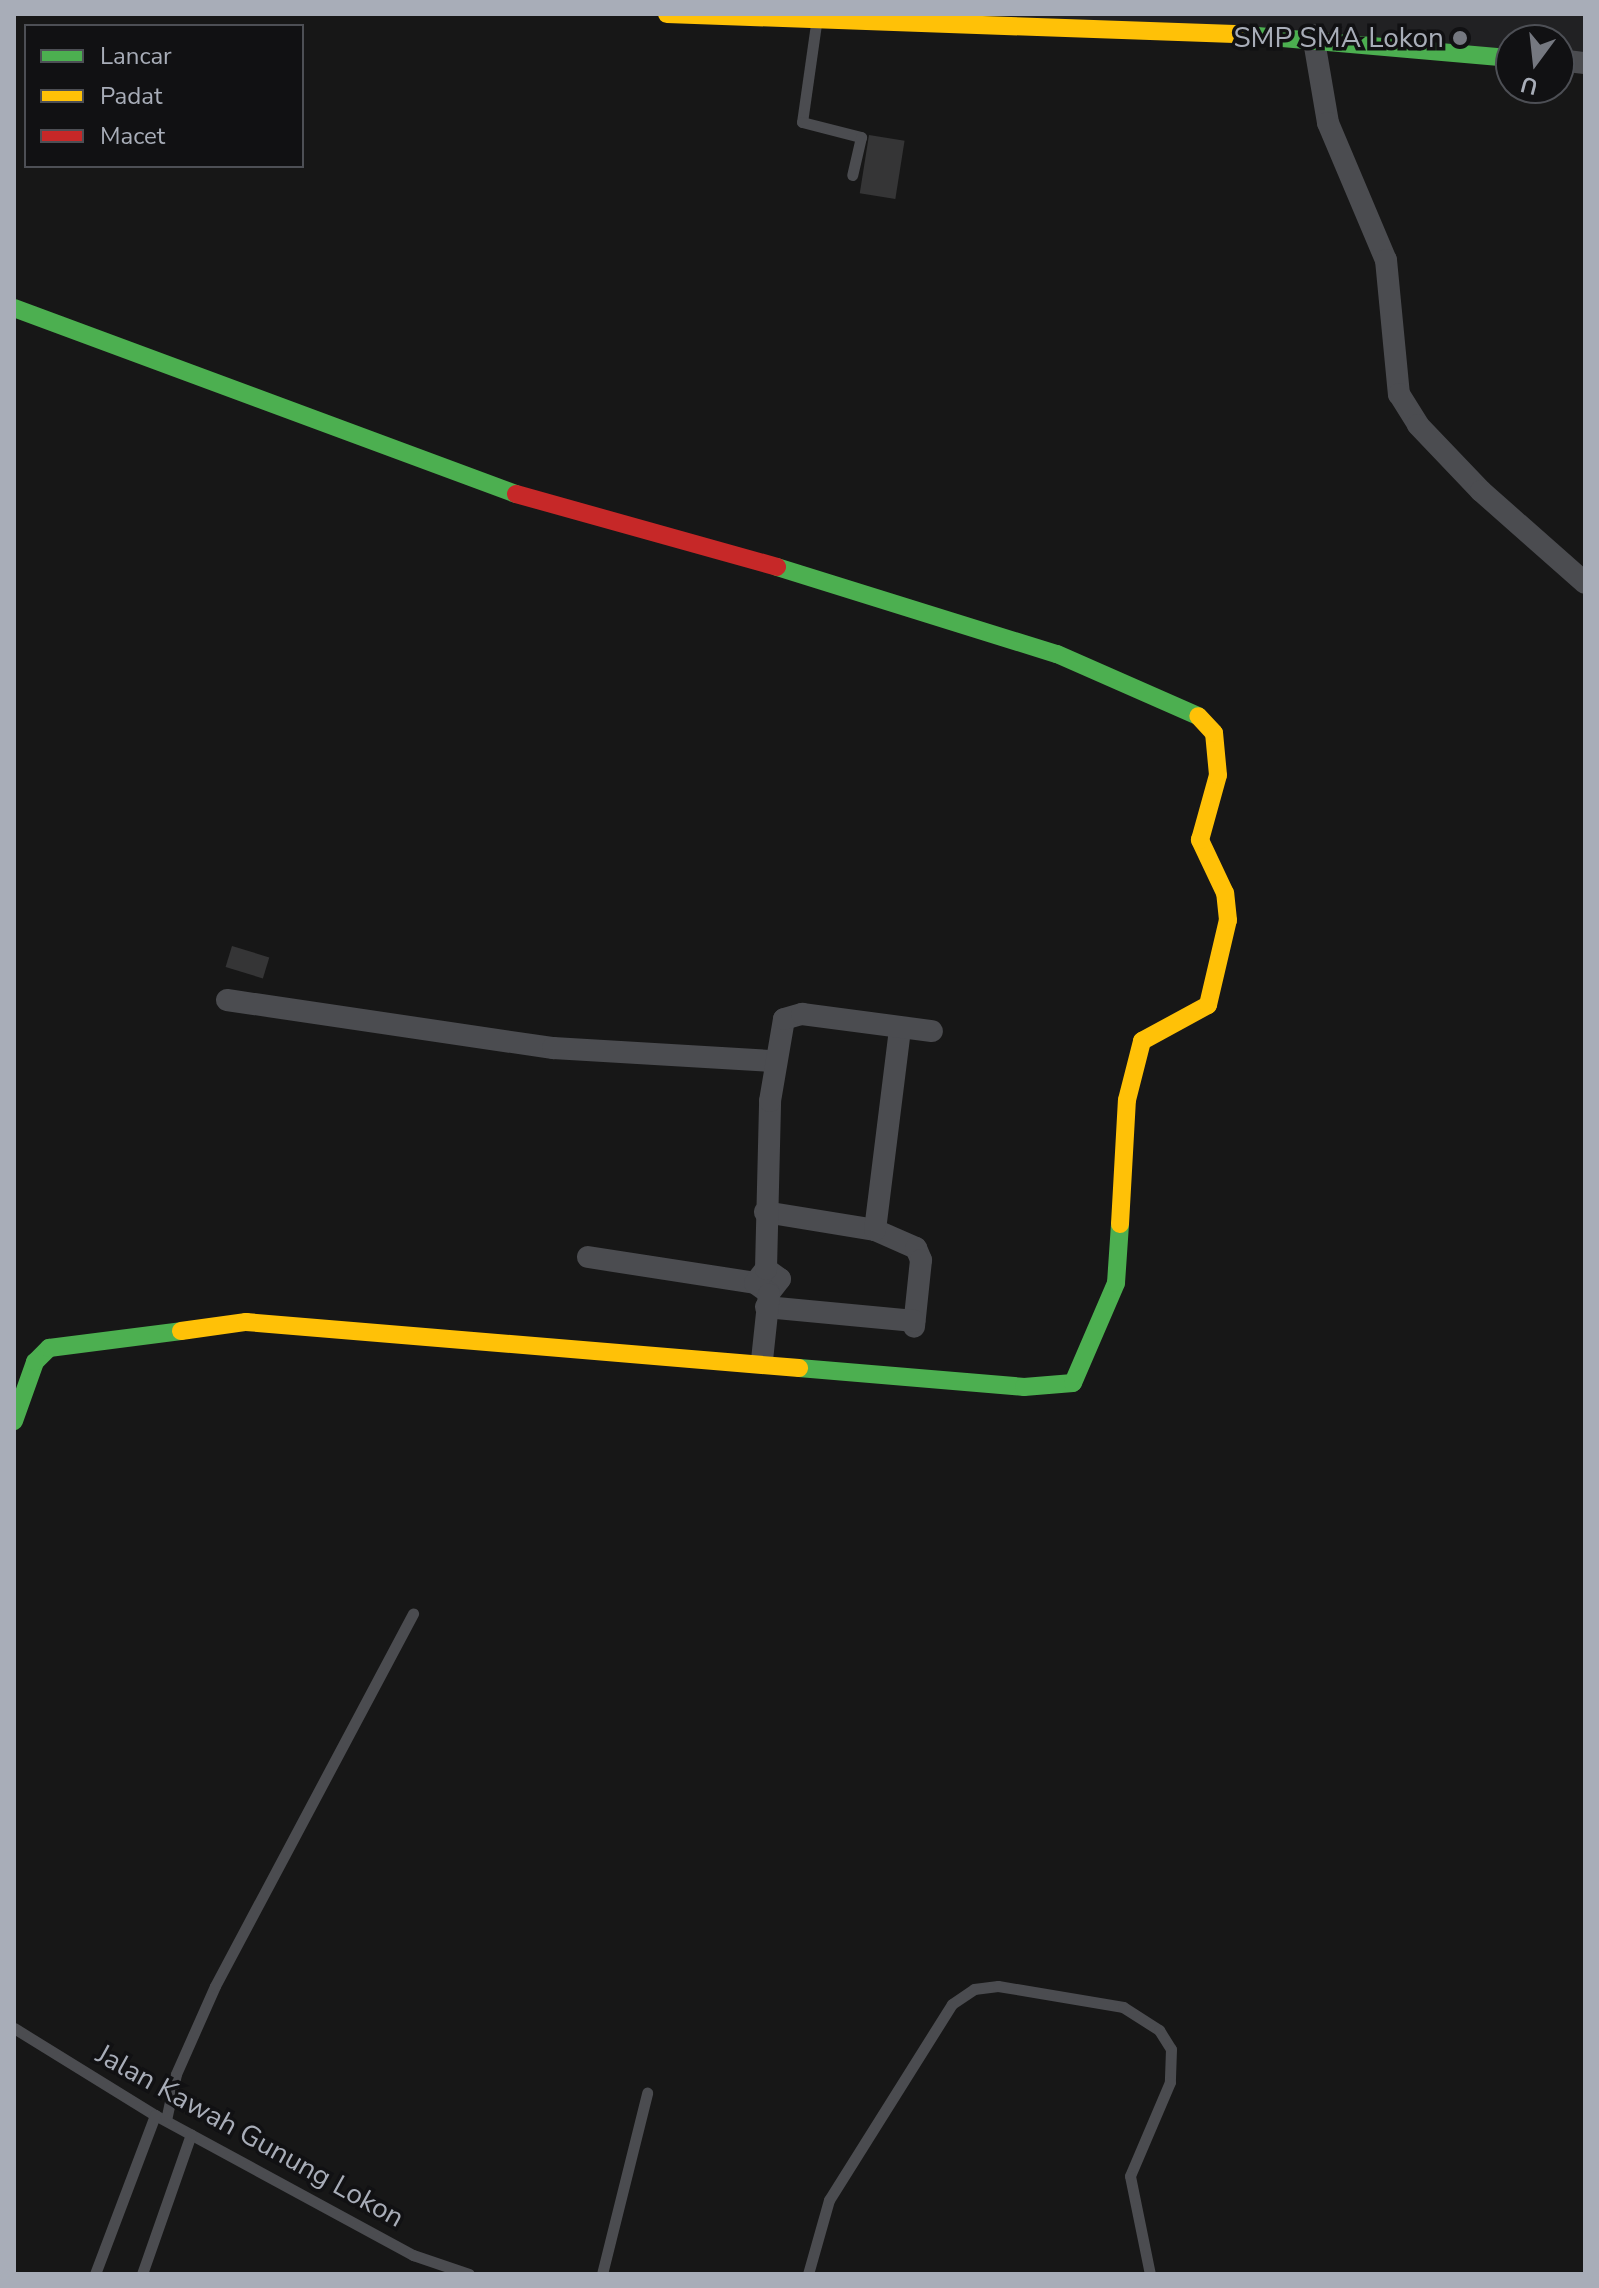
<!DOCTYPE html>
<html>
<head>
<meta charset="utf-8">
<style>
  body { margin:0 }
  #map { position:relative; width:1599px; height:2288px; overflow:hidden; background:#171717; font-family:"Nunito Sans",sans-serif }
  div>[style] { position:absolute }
  .built>* { inset:0; background:#212123 }
  .building>* { inset:0; background:#353536; transform-origin:0 0 }
  .lane>* { height:11px; margin:-5.5px; padding:0 5.5px; transform-origin:5.5px; border-radius:5.5px; background:#4b4c50 }
  .street>* { height:22px; margin:-11px; padding:0 11px; transform-origin:11px; border-radius:11px; background:#4b4c50 }
  .fast>* { height:18px; margin:-9px; padding:0 9px; transform-origin:9px; border-radius:9px; background:#4caf50 }
  .slow>* { height:18px; margin:-9px; padding:0 9px; transform-origin:9px; border-radius:9px; background:#ffc107 }
  .jam>* { height:18px; margin:-9px; padding:0 9px; transform-origin:9px; border-radius:9px; background:#c62828 }
  .dots>* { width:22px; height:22px; translate:-50% -50%; box-sizing:border-box; border:4px solid #111113; border-radius:50% }
  span { translate:-50% -50%; white-space:nowrap; text-align:center; line-height:1.15; -webkit-text-stroke:7px #111113; paint-order:stroke }
  .poi-label { font-size:28px; color:#a8adb8 }
  .right { translate:-100% -50%; text-align:right }
  .street-label { font-size:28px; color:#a8adb8 }
  .frame { position:absolute; inset:0; border:16px solid #a8adb8; pointer-events:none }
  .legend { position:absolute; left:24px; top:24px; width:280px; height:144px; box-sizing:border-box; background:#111113; border:2px solid #4d4f55; margin:0; padding:10px 14px; list-style:none; font-size:24px; color:#a8adb8 }
  .legend li { display:flex; align-items:center; gap:16px; height:40px }
  .legend b { width:40px; border:2px solid #4d4f55 }
  .north { position:absolute; left:1495px; top:24px; width:80px; height:80px; box-sizing:border-box; background:#111113; border:2px solid #4d4f55; border-radius:50%; rotate:195deg; font-size:22px; font-weight:700; line-height:32px; text-align:center; color:#a8adb8 }
  .north::after { content:''; display:block; margin:auto; width:28px; height:36px; background:#757880; clip-path:polygon(50% 0,100% 100%,50% 72%,0 100%) }
</style>
</head>
<body>
<div id="map">
  <div class="built">
    <div style="clip-path:polygon(650px 14px,1585px 14px,1585px 66px,1559px 63px,1559px 40px,1511px 40px,1511px 57px)"></div>
  </div>
  <div class="building">
    <div style="left:869px;top:135px;width:36px;height:59px;rotate:9deg"></div>
    <div style="left:232px;top:946px;width:39px;height:22px;rotate:17deg"></div>
  </div>
  <div class="lane">
    <div style="left:816px;top:24px;width:99px;rotate:98.1deg"></div>
    <div style="left:802px;top:122px;width:61px;rotate:14.3deg"></div>
    <div style="left:861px;top:137px;width:39px;rotate:103deg"></div>
    <div style="left:14px;top:2028px;width:166px;rotate:31.7deg"></div>
    <div style="left:155px;top:2115px;width:294px;rotate:28.5deg"></div>
    <div style="left:413px;top:2255px;width:59px;rotate:18.7deg"></div>
    <div style="left:166px;top:2120px;width:47px;rotate:-77.7deg"></div>
    <div style="left:176px;top:2074px;width:96px;rotate:-66.1deg"></div>
    <div style="left:215px;top:1986px;width:422px;rotate:-62deg"></div>
    <div style="left:95px;top:2274px;width:170px;rotate:-69.3deg"></div>
    <div style="left:142px;top:2274px;width:148px;rotate:-70.7deg"></div>
    <div style="left:602px;top:2274px;width:187px;rotate:-76deg"></div>
    <div style="left:808px;top:2274px;width:77px;rotate:-74.2deg"></div>
    <div style="left:829px;top:2200px;width:231px;rotate:-57.9deg"></div>
    <div style="left:952px;top:2004px;width:27px;rotate:-34deg"></div>
    <div style="left:974px;top:1989px;width:24px;rotate:-7deg"></div>
    <div style="left:998px;top:1986px;width:127px;rotate:9.5deg"></div>
    <div style="left:1123px;top:2007px;width:43px;rotate:32.6deg"></div>
    <div style="left:1159px;top:2030px;width:22px;rotate:58deg"></div>
    <div style="left:1171px;top:2049px;width:33px;rotate:92deg"></div>
    <div style="left:1170px;top:2082px;width:102px;rotate:113.1deg"></div>
    <div style="left:1130px;top:2176px;width:100px;rotate:78.5deg"></div>
  </div>
  <div class="street">
    <div style="left:1313px;top:35px;width:89px;rotate:80.3deg"></div>
    <div style="left:1328px;top:123px;width:149px;rotate:67.1deg"></div>
    <div style="left:1386px;top:260px;width:135px;rotate:84.5deg"></div>
    <div style="left:1399px;top:394px;width:36px;rotate:58deg"></div>
    <div style="left:1418px;top:425px;width:91px;rotate:46.3deg"></div>
    <div style="left:1481px;top:491px;width:139px;rotate:41.5deg"></div>
    <div style="left:1559px;top:60px;width:26px;rotate:7deg"></div>
    <div style="left:227px;top:1000px;width:330px;rotate:8.4deg"></div>
    <div style="left:553px;top:1048px;width:221px;rotate:3.4deg"></div>
    <div style="left:765px;top:1212px;width:111px;rotate:9.3deg"></div>
    <div style="left:875px;top:1230px;width:45px;rotate:23.7deg"></div>
    <div style="left:916px;top:1248px;width:13px;rotate:67deg"></div>
    <div style="left:921px;top:1260px;width:67px;rotate:96deg"></div>
    <div style="left:875px;top:1230px;width:203px;rotate:-82.9deg"></div>
    <div style="left:588px;top:1257px;width:169px;rotate:8.8deg"></div>
    <div style="left:766px;top:1269px;width:17px;rotate:36deg"></div>
    <div style="left:780px;top:1279px;width:18px;rotate:128deg"></div>
    <div style="left:769px;top:1293px;width:17px;rotate:-144deg"></div>
    <div style="left:755px;top:1283px;width:18px;rotate:-52deg"></div>
    <div style="left:766px;top:1269px;width:168px;rotate:-88.6deg"></div>
    <div style="left:770px;top:1101px;width:83px;rotate:-80.3deg"></div>
    <div style="left:784px;top:1019px;width:19px;rotate:-16deg"></div>
    <div style="left:802px;top:1014px;width:131px;rotate:7.5deg"></div>
    <div style="left:766px;top:1307px;width:149px;rotate:5.4deg"></div>
    <div style="left:762px;top:1360px;width:66px;rotate:-83.9deg"></div>
  </div>
  <div class="fast">
    <div style="left:1235px;top:34px;width:277px;rotate:5deg"></div>
    <div style="left:14px;top:308px;width:535px;rotate:20.33deg"></div>
    <div style="left:777px;top:567px;width:293px;rotate:17.3deg"></div>
    <div style="left:1057px;top:654px;width:154px;rotate:23.7deg"></div>
    <div style="left:799px;top:1368px;width:226px;rotate:4.8deg"></div>
    <div style="left:1024px;top:1387px;width:49px;rotate:-4.7deg"></div>
    <div style="left:1073px;top:1383px;width:109px;rotate:-66.7deg"></div>
    <div style="left:1116px;top:1283px;width:59px;rotate:-86.1deg"></div>
    <div style="left:14px;top:1421px;width:63px;rotate:-70.4deg"></div>
    <div style="left:35px;top:1362px;width:20px;rotate:-45deg"></div>
    <div style="left:49px;top:1348px;width:133px;rotate:-7.3deg"></div>
  </div>
  <div class="slow">
    <div style="left:667px;top:14px;width:568px;rotate:2.02deg"></div>
    <div style="left:1120px;top:1224px;width:124px;rotate:-86.8deg"></div>
    <div style="left:1127px;top:1100px;width:61px;rotate:-75.7deg"></div>
    <div style="left:1142px;top:1041px;width:75px;rotate:-28.6deg"></div>
    <div style="left:1208px;top:1005px;width:87px;rotate:-76.8deg"></div>
    <div style="left:1228px;top:920px;width:27px;rotate:-96deg"></div>
    <div style="left:1225px;top:893px;width:59px;rotate:-115.3deg"></div>
    <div style="left:1200px;top:840px;width:67px;rotate:-74.5deg"></div>
    <div style="left:1218px;top:775px;width:42px;rotate:-95.4deg"></div>
    <div style="left:1214px;top:733px;width:23px;rotate:-133deg"></div>
    <div style="left:181px;top:1331px;width:66px;rotate:-7.9deg"></div>
    <div style="left:246px;top:1322px;width:555px;rotate:4.76deg"></div>
  </div>
  <div class="jam">
    <div style="left:516px;top:494px;width:271px;rotate:15.6deg"></div>
  </div>
  <div class="dots">
    <div style="left:1460px;top:38px;background:#757880"></div>
  </div>
  <div class="poi-label">
    <span class="right" style="left:1444px;top:38px">SMP SMA Lokon</span>
  </div>
  <div class="street-label">
    <span style="left:250px;top:2136px;rotate:29deg">Jalan Kawah Gunung Lokon</span>
  </div>
  <div class="frame"></div>
  <ul class="legend">
  <li><b style="height:10px;background:#4caf50"></b>Lancar</li>
  <li><b style="height:10px;background:#ffc107"></b>Padat</li>
  <li><b style="height:10px;background:#c62828"></b>Macet</li>
  </ul>
  <div class="north">U</div>
</div>
</body>
</html>
